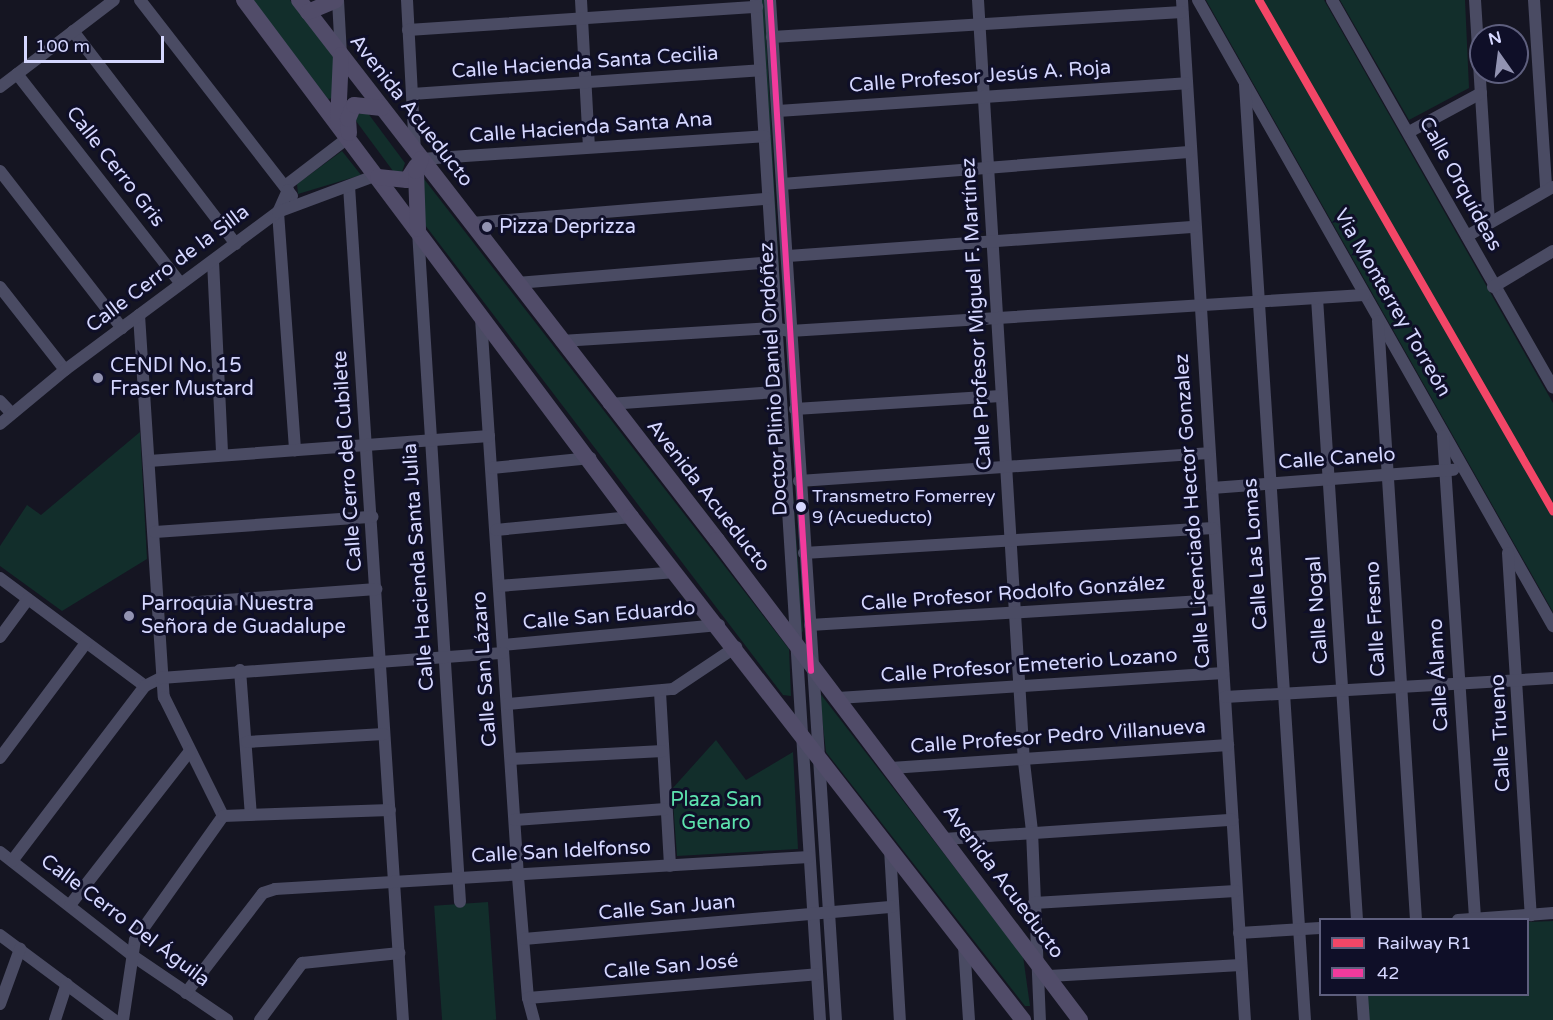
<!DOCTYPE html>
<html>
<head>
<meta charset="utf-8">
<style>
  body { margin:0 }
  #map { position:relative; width:1553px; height:1020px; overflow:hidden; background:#151522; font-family:"Varela Round",sans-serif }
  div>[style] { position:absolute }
  .green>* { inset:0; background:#122e2b; transform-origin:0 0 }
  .minor>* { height:12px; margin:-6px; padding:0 6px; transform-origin:6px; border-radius:6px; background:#4a4b63 }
  .major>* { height:16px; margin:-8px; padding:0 8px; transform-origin:8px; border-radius:8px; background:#514c69 }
  .bus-1>* { height:6px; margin:-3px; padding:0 3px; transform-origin:3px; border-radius:3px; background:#f13a9d }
  .rail-1>* { height:8px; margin:-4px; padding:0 4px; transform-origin:4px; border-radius:4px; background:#f34667 }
  .dots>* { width:16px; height:16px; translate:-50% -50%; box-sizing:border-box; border:3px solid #0f0f28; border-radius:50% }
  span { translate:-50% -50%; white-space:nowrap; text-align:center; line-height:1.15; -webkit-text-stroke:6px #0f0f28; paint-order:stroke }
  .bus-label { font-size:18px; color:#d5d7ff }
  .left { translate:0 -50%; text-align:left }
  .street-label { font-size:20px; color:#d5d7ff }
  .poi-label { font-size:20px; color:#d5d7ff }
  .park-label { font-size:20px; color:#5de3ae }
  .legend { position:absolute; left:1319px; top:918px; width:210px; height:78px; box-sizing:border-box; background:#0f0f28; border:2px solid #5e5f7e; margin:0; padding:8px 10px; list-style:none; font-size:18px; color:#d5d7ff }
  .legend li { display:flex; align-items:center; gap:12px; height:30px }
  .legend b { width:30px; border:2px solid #5e5f7e }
  .north { position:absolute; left:1469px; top:24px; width:60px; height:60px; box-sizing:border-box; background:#0f0f28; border:2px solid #5e5f7e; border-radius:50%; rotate:346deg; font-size:16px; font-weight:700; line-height:24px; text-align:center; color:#d5d7ff }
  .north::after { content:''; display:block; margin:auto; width:21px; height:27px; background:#9293b2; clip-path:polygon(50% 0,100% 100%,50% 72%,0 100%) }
  .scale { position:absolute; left:24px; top:36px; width:140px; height:27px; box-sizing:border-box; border:3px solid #d5d7ff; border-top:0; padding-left:8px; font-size:18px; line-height:21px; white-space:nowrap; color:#d5d7ff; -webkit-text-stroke:4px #0f0f28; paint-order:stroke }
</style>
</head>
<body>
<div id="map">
  <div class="green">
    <div style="clip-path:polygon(253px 0,290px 0,337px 61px,333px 98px,328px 99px)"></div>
    <div style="clip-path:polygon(759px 0,764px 0,782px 323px)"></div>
    <div style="clip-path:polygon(1206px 0,1324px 0,1553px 403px,1553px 612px)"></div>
    <div style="clip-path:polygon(1340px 0,1465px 0,1469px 88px,1409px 120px)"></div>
    <div style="clip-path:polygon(367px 112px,405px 163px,402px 172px,393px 171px,356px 121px,354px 115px)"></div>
    <div style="clip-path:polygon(342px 151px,361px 175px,298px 194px,297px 184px)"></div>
    <div style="clip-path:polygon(424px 179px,789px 649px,791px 696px,783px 695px,422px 221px)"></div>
    <div style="clip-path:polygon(782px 339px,803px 631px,800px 634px)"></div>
    <div style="clip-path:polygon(140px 432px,147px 559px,62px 611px,0 566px,0 546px,27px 505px,41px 515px)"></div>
    <div style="clip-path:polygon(819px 692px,1023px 956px,1030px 1006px,1025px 1006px,826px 752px)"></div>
    <div style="clip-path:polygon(716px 740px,746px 780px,793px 752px,798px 849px,677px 856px,672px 789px)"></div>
    <div style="left:488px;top:902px;width:118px;height:54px;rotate:86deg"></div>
    <div style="clip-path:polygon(1553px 921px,1553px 1020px,1369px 1020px,1367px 995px,1528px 994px,1528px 922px)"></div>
  </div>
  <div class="minor">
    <div style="left:140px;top:0;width:248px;rotate:52.2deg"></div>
    <div style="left:338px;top:0;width:55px;rotate:86.9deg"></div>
    <div style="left:407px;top:0;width:151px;rotate:87deg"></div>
    <div style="left:581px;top:0;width:147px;rotate:86.9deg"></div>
    <div style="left:756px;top:0;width:1022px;rotate:86.41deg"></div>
    <div style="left:770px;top:0;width:1022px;rotate:86.3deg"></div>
    <div style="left:978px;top:0;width:763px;rotate:86.55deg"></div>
    <div style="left:1024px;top:762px;width:69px;rotate:83.4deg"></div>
    <div style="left:1032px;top:831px;width:189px;rotate:87.6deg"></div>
    <div style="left:1182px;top:0;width:1022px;rotate:86.47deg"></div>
    <div style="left:1198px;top:0;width:720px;rotate:60.44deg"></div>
    <div style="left:1332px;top:0;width:446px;rotate:60.3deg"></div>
    <div style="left:1475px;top:0;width:220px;rotate:86.4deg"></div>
    <div style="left:1534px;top:0;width:188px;rotate:86.3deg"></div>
    <div style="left:408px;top:30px;width:350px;rotate:-3.8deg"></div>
    <div style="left:73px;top:31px;width:268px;rotate:52.6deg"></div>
    <div style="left:772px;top:37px;width:411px;rotate:-3.5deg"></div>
    <div style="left:17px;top:74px;width:266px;rotate:52deg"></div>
    <div style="left:1245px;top:85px;width:937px;rotate:86.33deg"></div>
    <div style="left:0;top:87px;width:143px;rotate:-37.3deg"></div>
    <div style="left:412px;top:94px;width:349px;rotate:-3.9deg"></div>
    <div style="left:778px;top:111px;width:409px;rotate:-3.9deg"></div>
    <div style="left:1409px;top:132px;width:82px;rotate:-28.4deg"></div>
    <div style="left:421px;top:159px;width:344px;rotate:-3.8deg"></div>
    <div style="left:0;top:171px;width:199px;rotate:52.2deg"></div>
    <div style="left:782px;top:184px;width:408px;rotate:-4.5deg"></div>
    <div style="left:285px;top:186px;width:81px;rotate:-37.4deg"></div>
    <div style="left:349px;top:186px;width:836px;rotate:86.3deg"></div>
    <div style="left:288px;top:190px;width:24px;rotate:114deg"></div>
    <div style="left:278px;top:212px;width:239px;rotate:85.9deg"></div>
    <div style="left:472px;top:223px;width:296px;rotate:-4.7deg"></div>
    <div style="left:418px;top:231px;width:672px;rotate:86.42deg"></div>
    <div style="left:1467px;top:236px;width:99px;rotate:-29.7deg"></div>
    <div style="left:788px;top:256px;width:408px;rotate:-4.1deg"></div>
    <div style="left:213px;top:261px;width:194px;rotate:87.3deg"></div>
    <div style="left:517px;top:283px;width:255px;rotate:-4.7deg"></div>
    <div style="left:0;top:287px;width:105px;rotate:51.9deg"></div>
    <div style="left:1493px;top:287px;width:70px;rotate:-31deg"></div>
    <div style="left:1317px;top:298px;width:623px;rotate:86.32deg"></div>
    <div style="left:139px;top:315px;width:383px;rotate:86.3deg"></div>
    <div style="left:164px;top:697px;width:133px;rotate:63.6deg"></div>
    <div style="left:481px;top:318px;width:560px;rotate:86.21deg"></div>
    <div style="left:518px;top:877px;width:121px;rotate:85.3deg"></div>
    <div style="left:528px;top:998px;width:23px;rotate:75deg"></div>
    <div style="left:1378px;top:321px;width:600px;rotate:86.37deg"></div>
    <div style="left:561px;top:341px;width:213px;rotate:-3.5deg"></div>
    <div style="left:774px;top:328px;width:16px;rotate:11deg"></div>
    <div style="left:790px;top:331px;width:575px;rotate:-3.59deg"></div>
    <div style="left:0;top:401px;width:16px;rotate:47deg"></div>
    <div style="left:609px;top:404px;width:168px;rotate:-4.1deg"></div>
    <div style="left:795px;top:409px;width:206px;rotate:-3.6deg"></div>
    <div style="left:0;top:424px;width:85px;rotate:-39.7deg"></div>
    <div style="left:65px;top:370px;width:265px;rotate:-36.6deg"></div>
    <div style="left:278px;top:212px;width:106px;rotate:-20.5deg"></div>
    <div style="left:1443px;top:436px;width:483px;rotate:86.2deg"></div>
    <div style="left:149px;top:461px;width:341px;rotate:-4.2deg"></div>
    <div style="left:492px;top:468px;width:99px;rotate:-5.8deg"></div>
    <div style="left:799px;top:481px;width:410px;rotate:-3.9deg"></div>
    <div style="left:1212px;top:488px;width:242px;rotate:-4.3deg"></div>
    <div style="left:496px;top:530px;width:136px;rotate:-5.5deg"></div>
    <div style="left:155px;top:532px;width:218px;rotate:-4deg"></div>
    <div style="left:804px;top:553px;width:410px;rotate:-3.5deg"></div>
    <div style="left:1508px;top:553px;width:363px;rotate:86.4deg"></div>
    <div style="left:0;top:578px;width:181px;rotate:36.7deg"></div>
    <div style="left:499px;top:586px;width:177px;rotate:-4.5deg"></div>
    <div style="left:159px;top:605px;width:218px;rotate:-4.2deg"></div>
    <div style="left:810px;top:625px;width:409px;rotate:-3.5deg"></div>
    <div style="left:0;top:637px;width:47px;rotate:-53.6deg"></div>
    <div style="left:503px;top:645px;width:217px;rotate:-5.3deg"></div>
    <div style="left:240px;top:670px;width:145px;rotate:85.7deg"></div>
    <div style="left:660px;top:692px;width:174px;rotate:86.7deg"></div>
    <div style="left:1225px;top:697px;width:329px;rotate:-3.3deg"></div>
    <div style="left:838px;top:698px;width:386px;rotate:-3.7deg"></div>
    <div style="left:507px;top:704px;width:167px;rotate:-5.2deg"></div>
    <div style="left:673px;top:689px;width:76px;rotate:-33.7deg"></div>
    <div style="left:247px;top:742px;width:137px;rotate:-3.3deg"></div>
    <div style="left:0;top:758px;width:144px;rotate:-53.2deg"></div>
    <div style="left:511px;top:759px;width:152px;rotate:-3deg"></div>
    <div style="left:891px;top:768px;width:338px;rotate:-3.9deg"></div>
    <div style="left:515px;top:820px;width:151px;rotate:-4.2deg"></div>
    <div style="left:944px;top:839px;width:289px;rotate:-3.8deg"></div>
    <div style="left:890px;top:849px;width:171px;rotate:86.7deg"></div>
    <div style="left:0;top:852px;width:169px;rotate:38deg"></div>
    <div style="left:133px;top:956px;width:114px;rotate:34.2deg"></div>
    <div style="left:12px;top:861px;width:220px;rotate:-52.8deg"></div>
    <div style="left:145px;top:686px;width:18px;rotate:-27deg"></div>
    <div style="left:161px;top:678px;width:343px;rotate:-4.2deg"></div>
    <div style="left:1034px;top:903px;width:202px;rotate:-3.4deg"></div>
    <div style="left:70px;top:905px;width:195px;rotate:-52.1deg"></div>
    <div style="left:1458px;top:920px;width:95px;rotate:-4.2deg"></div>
    <div style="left:1239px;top:933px;width:81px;rotate:-3.5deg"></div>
    <div style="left:0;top:935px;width:142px;rotate:36.7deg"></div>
    <div style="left:524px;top:939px;width:370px;rotate:-5deg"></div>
    <div style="left:964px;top:945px;width:75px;rotate:86.2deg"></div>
    <div style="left:1049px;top:976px;width:192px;rotate:-3.3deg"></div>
    <div style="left:186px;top:993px;width:126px;rotate:-52.4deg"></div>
    <div style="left:263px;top:893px;width:13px;rotate:-18deg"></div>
    <div style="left:275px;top:889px;width:535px;rotate:-3.43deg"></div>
    <div style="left:1362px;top:994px;width:26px;rotate:86deg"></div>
    <div style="left:528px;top:998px;width:290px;rotate:-4.7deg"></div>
    <div style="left:0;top:1004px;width:59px;rotate:-70deg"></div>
    <div style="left:55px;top:1020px;width:38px;rotate:-72deg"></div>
    <div style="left:123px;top:1020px;width:81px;rotate:-81.5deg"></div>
    <div style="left:135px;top:940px;width:152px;rotate:-54.6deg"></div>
    <div style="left:223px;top:816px;width:167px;rotate:-2.1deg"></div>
    <div style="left:260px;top:1020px;width:71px;rotate:-53.6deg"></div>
    <div style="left:302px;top:963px;width:98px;rotate:-5.9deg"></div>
  </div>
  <div class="major">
    <div style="left:244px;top:0;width:646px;rotate:53.18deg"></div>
    <div style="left:631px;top:517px;width:638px;rotate:52.07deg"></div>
    <div style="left:299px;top:0;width:683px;rotate:52.26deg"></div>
    <div style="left:717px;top:540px;width:602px;rotate:52.9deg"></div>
    <div style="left:308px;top:12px;width:30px;rotate:-23deg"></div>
    <div style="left:338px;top:123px;width:68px;rotate:-87.5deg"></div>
    <div style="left:349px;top:133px;width:14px;rotate:-94deg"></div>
    <div style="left:348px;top:119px;width:15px;rotate:-67deg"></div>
    <div style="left:354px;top:105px;width:28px;rotate:6deg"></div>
    <div style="left:378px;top:177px;width:29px;rotate:6deg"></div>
    <div style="left:407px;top:180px;width:17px;rotate:-57deg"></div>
    <div style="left:418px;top:229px;width:58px;rotate:-92deg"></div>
    <div style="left:416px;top:171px;width:13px;rotate:-67deg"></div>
  </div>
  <div class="bus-1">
    <div style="left:770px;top:0;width:672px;rotate:86.5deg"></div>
  </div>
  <div class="rail-1">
    <div style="left:1259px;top:0;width:590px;rotate:60.09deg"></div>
  </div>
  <div class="dots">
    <div style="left:487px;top:227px;background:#9293b2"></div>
    <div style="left:98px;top:378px;background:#9293b2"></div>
    <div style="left:801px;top:507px;background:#d5d7ff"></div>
    <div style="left:129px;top:616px;background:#9293b2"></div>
  </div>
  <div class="bus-label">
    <span class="left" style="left:812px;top:507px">Transmetro Fomerrey<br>9 (Acueducto)</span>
  </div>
  <div class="street-label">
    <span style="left:585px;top:63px;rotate:-4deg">Calle Hacienda Santa Cecilia</span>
    <span style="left:980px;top:77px;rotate:-4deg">Calle Profesor Jesús A. Roja</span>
    <span style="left:411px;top:111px;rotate:52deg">Avenida Acueducto</span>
    <span style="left:591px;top:128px;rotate:-4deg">Calle Hacienda Santa Ana</span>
    <span style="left:115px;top:167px;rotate:52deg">Calle Cerro Gris</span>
    <span style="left:1460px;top:184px;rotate:61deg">Calle Orquídeas</span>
    <span style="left:168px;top:269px;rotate:-37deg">Calle Cerro de la Silla</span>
    <span style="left:1392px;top:303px;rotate:60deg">Via Monterrey Torreón</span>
    <span style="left:977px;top:314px;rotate:-93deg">Calle Profesor Miguel F. Martínez</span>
    <span style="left:774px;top:379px;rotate:-93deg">Doctor Plinio Daniel Ordóñez</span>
    <span style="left:1337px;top:459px;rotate:-4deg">Calle Canelo</span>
    <span style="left:348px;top:461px;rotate:-94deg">Calle Cerro del Cubilete</span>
    <span style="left:708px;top:496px;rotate:52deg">Avenida Acueducto</span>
    <span style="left:1193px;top:511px;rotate:-94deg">Calle Licenciado Hector Gonzalez</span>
    <span style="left:1256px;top:554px;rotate:-94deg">Calle Las Lomas</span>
    <span style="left:419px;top:567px;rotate:-94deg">Calle Hacienda Santa Julia</span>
    <span style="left:1013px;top:594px;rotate:-4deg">Calle Profesor Rodolfo González</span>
    <span style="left:1318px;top:610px;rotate:-94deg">Calle Nogal</span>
    <span style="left:609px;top:616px;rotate:-5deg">Calle San Eduardo</span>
    <span style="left:1376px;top:619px;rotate:-93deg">Calle Fresno</span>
    <span style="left:1029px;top:666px;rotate:-4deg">Calle Profesor Emeterio Lozano</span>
    <span style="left:485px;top:669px;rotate:-94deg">Calle San Lázaro</span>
    <span style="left:1439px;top:675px;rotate:-93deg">Calle Álamo</span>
    <span style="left:1501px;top:733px;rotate:-93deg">Calle Trueno</span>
    <span style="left:1058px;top:737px;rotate:-4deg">Calle Profesor Pedro Villanueva</span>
    <span style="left:561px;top:852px;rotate:-3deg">Calle San Idelfonso</span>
    <span style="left:1003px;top:882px;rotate:53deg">Avenida Acueducto</span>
    <span style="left:667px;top:908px;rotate:-5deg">Calle San Juan</span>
    <span style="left:125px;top:921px;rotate:37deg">Calle Cerro Del Águila</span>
    <span style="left:671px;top:967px;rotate:-5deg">Calle San José</span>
  </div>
  <div class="poi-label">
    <span class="left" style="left:499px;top:227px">Pizza Deprizza</span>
    <span class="left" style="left:110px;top:378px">CENDI No. 15<br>Fraser Mustard</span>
    <span class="left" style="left:141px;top:616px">Parroquia Nuestra<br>Señora de Guadalupe</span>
  </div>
  <div class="park-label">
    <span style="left:716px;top:812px">Plaza San<br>Genaro</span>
  </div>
  <ul class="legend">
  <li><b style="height:8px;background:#f34667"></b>Railway R1</li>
  <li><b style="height:8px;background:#f13a9d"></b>42</li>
  </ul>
  <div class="north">N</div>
  <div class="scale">100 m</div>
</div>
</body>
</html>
